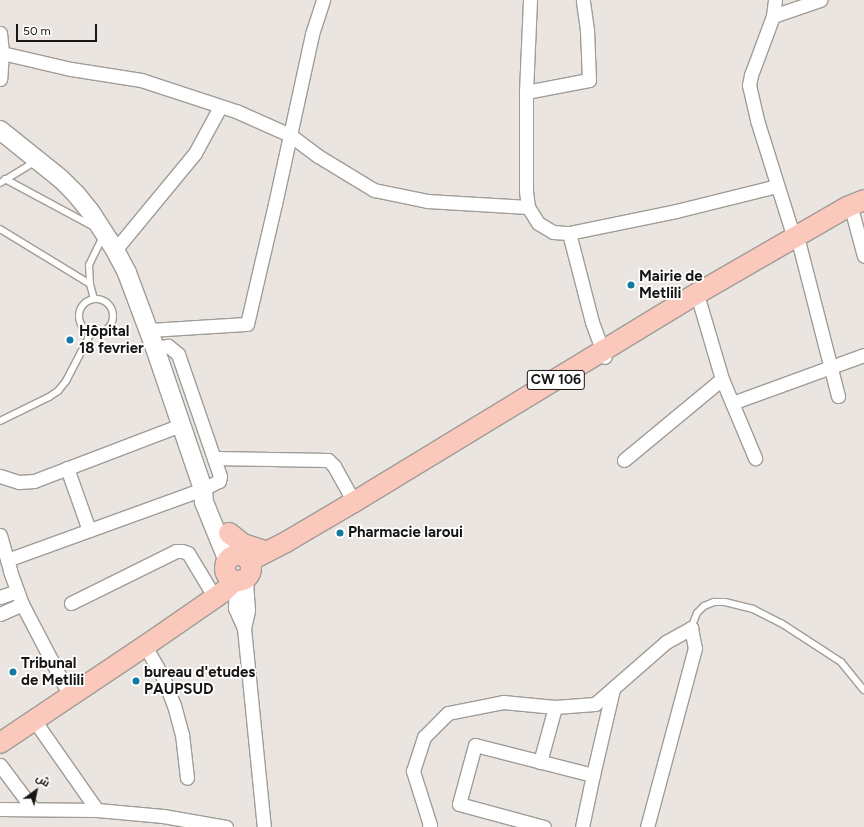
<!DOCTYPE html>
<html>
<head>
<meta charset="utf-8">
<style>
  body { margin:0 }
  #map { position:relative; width:864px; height:827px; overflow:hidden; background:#eae5e0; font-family:Figtree,Cairo,sans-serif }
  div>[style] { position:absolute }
  .roads { filter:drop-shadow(1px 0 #a09c97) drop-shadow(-1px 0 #a09c97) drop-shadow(0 1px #a09c97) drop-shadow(0 -1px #a09c97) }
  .service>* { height:6px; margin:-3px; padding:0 3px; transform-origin:3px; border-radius:3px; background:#fff }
  .service>.ring { margin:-3px; padding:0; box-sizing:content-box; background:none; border:6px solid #fff; border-radius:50% }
  .minor>* { height:13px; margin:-6.5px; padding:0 6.5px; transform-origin:6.5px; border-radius:6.5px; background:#fff }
  .secondary>* { height:18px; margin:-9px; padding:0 9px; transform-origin:9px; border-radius:9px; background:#fff }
  .primary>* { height:20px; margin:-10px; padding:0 10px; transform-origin:10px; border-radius:10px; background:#fbc9bb }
  .primary>.ring { margin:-10px; padding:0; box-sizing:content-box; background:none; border:20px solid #fbc9bb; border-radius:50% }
  .dots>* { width:11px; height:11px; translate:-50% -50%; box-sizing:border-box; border:2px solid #fff; border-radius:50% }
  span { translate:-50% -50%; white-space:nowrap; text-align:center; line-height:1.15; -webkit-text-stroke:3.5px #fff; paint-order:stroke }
  .shield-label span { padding:1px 3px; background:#fff; border:1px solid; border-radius:3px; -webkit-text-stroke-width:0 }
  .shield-label { font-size:14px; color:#181614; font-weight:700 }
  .poi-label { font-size:15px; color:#181614; font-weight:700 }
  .left { translate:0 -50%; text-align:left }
  .north { position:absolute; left:16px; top:771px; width:40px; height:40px; -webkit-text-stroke:3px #fff; paint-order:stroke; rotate:33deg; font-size:11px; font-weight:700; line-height:16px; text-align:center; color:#181614 }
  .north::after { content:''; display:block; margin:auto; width:14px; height:18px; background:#181614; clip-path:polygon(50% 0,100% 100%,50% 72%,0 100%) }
  .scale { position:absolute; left:16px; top:24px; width:81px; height:18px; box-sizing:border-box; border:2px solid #181614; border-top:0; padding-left:5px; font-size:12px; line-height:14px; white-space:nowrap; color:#181614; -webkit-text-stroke:3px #fff; paint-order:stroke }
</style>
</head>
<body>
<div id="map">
  <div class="roads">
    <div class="service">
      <div style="left:5px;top:179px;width:101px;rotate:28.3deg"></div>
      <div style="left:0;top:183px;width:42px;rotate:-31.4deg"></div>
      <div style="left:0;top:229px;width:105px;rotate:31.4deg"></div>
      <div class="ring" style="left:79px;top:299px;width:28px;height:28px"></div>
      <div style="left:94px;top:299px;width:16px;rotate:-105deg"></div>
      <div style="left:90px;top:284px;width:19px;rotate:-93deg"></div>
      <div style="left:89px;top:265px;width:32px;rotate:-64deg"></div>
      <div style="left:0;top:421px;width:55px;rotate:-26.1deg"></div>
      <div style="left:49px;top:397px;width:11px;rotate:-34deg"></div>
      <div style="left:58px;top:391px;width:13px;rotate:-51deg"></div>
      <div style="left:66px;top:381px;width:54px;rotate:-62.5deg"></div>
      <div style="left:691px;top:628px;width:16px;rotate:-68deg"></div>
      <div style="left:697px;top:613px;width:10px;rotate:-45deg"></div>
      <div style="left:704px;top:606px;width:11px;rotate:-22deg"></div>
      <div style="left:714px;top:602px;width:11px"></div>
      <div style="left:725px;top:602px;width:29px;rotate:14deg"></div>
      <div style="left:753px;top:609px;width:31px;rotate:27deg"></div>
      <div style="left:781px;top:623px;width:72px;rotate:33deg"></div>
      <div style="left:841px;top:662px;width:36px;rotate:51deg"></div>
    </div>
    <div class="minor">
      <div style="left:775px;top:0;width:16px;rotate:97deg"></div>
      <div style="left:773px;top:16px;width:63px;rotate:110.4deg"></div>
      <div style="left:751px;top:75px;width:10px;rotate:101deg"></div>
      <div style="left:749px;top:85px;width:36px;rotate:77deg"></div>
      <div style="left:757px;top:120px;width:124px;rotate:72.6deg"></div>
      <div style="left:773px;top:16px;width:50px;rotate:-18.8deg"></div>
      <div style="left:0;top:33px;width:20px;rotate:84deg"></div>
      <div style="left:2px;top:53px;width:26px;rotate:94deg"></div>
      <div style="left:2px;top:53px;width:71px;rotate:13.1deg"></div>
      <div style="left:71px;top:69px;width:71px;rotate:8.9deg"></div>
      <div style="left:141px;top:80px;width:100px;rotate:18.1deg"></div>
      <div style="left:236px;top:111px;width:59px;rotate:24deg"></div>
      <div style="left:290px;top:135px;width:35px;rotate:37deg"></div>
      <div style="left:318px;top:156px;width:66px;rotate:31.3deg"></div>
      <div style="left:374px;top:190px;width:54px;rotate:11.7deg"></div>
      <div style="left:427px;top:201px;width:101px;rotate:3.4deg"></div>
      <div style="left:528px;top:207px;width:19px;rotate:58deg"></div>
      <div style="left:538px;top:223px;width:17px;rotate:31deg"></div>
      <div style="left:553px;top:232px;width:16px;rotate:4deg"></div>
      <div style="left:569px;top:233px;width:109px;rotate:-11.6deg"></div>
      <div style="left:676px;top:211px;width:104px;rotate:-13.9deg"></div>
      <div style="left:526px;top:92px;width:64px;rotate:-10.8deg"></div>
      <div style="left:589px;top:80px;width:50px;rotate:-92.3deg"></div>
      <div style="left:587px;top:30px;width:30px;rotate:-98deg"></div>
      <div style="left:528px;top:207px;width:16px;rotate:-97deg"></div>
      <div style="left:526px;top:191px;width:99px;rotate:-90deg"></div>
      <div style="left:526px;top:92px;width:92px;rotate:-87.5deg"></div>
      <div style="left:853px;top:215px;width:42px;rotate:75deg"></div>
      <div style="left:569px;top:233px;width:92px;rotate:75.5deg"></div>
      <div style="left:592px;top:322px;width:37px;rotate:70deg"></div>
      <div style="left:799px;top:244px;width:157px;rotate:75.6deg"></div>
      <div style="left:115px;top:250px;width:126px;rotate:-50.5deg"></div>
      <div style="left:195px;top:153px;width:52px;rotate:-61.5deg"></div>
      <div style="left:699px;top:301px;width:81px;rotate:73.6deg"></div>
      <div style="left:722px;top:379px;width:86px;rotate:67.3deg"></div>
      <div style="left:148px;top:330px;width:99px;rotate:-3.5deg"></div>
      <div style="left:247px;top:324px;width:123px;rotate:-76.9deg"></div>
      <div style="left:275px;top:204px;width:174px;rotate:-77.7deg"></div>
      <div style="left:312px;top:34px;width:36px;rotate:-72deg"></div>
      <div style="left:732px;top:403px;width:140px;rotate:-20deg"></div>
      <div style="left:214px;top:458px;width:114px;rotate:1deg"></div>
      <div style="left:328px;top:460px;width:8px;rotate:45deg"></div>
      <div style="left:334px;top:466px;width:41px;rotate:60.9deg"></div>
      <div style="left:624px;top:460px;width:127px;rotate:-39.6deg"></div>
      <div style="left:67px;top:468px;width:66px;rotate:70.5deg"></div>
      <div style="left:0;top:476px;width:20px;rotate:18deg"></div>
      <div style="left:19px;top:482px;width:15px;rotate:-4deg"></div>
      <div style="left:34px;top:481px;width:157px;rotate:-20.9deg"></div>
      <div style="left:0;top:535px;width:37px;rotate:74deg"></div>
      <div style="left:10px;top:571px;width:35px;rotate:70deg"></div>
      <div style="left:22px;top:604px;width:104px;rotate:62.4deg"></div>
      <div style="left:7px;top:560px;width:208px;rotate:-19.9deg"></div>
      <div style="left:203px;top:489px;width:18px;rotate:-27deg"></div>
      <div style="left:219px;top:481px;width:5px;rotate:-79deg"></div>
      <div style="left:220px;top:476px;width:129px;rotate:-109deg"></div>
      <div style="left:178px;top:354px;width:13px;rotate:-141deg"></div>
      <div style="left:168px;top:346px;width:13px;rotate:171deg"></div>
      <div style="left:236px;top:581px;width:27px;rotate:92deg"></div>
      <div style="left:235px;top:608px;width:22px;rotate:66deg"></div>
      <div style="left:244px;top:628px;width:200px;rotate:84.3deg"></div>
      <div style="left:0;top:597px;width:18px;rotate:-19deg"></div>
      <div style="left:71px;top:603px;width:117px;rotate:-26.3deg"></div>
      <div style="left:176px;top:551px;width:6px"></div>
      <div style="left:182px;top:551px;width:6px;rotate:18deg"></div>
      <div style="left:188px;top:553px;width:41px;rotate:59deg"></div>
      <div style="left:0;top:614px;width:24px;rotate:-24deg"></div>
      <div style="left:244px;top:628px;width:18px;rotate:-77deg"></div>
      <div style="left:248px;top:610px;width:31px;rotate:-94deg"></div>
      <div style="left:145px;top:646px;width:36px;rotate:60deg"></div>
      <div style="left:163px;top:677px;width:30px;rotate:69deg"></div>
      <div style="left:174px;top:705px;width:30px;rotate:75deg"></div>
      <div style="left:182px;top:734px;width:44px;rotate:83.5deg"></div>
      <div style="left:34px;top:720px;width:110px;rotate:55deg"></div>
      <div style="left:540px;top:762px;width:57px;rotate:-74.7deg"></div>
      <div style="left:0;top:765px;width:55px;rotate:53.1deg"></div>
      <div style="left:0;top:809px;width:97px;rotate:0.6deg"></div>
      <div style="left:97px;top:810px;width:66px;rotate:5.2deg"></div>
      <div style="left:163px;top:816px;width:64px;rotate:9.9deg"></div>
      <div style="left:429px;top:827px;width:2px;rotate:-63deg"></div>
      <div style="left:430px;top:825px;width:57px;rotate:-107.5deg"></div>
      <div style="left:413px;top:771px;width:36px;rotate:-72deg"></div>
      <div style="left:424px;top:737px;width:34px;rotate:-45deg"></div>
      <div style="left:448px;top:713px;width:56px;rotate:-11.3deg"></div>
      <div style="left:503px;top:702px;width:52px;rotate:5.5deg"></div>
      <div style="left:555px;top:707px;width:40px;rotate:-4.3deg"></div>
      <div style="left:595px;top:704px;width:94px;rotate:-41.1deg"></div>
      <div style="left:666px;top:642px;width:29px;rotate:-29deg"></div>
      <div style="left:691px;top:628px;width:20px;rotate:79deg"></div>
      <div style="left:695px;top:648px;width:185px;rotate:105deg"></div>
      <div style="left:544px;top:827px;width:88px;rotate:-164.9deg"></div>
      <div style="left:459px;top:804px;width:61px;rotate:-74.8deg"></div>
      <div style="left:475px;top:745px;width:122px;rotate:14.3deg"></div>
      <div style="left:582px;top:827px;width:53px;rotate:-78.1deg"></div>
      <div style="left:593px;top:775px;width:88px;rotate:-76.9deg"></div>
    </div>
    <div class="secondary">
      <div style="left:0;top:130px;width:78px;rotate:38.8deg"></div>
      <div style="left:61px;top:179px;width:21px;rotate:45deg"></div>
      <div style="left:76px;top:194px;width:22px;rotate:51deg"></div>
      <div style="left:90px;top:211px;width:46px;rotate:57.3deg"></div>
      <div style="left:115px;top:250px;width:26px;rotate:62deg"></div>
      <div style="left:127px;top:273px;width:80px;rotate:69.5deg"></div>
      <div style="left:155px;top:348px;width:149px;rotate:71.2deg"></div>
      <div style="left:203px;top:489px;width:13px;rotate:86deg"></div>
      <div style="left:204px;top:502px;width:64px;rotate:67.9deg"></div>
    </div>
    <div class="primary">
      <div style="left:229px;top:533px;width:18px;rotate:38deg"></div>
      <div style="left:243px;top:544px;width:23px;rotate:18deg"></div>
      <div class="ring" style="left:225px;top:555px;width:6px;height:6px"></div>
      <div style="left:249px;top:561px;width:42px;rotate:-27.2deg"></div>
      <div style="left:286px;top:542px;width:79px;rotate:-30.5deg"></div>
      <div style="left:354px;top:502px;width:405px;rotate:-31.3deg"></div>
      <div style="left:700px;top:292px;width:170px;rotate:-30deg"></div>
      <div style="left:847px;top:207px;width:18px;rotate:-22deg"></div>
      <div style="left:0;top:743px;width:174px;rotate:-33.8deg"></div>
      <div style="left:145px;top:646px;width:95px;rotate:-34.7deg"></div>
      <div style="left:223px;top:592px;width:16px;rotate:-43deg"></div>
    </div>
  </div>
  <div class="dots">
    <div style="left:631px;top:285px;background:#1278a4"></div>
    <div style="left:70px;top:340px;background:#1278a4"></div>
    <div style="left:340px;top:533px;background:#1278a4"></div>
    <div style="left:13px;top:672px;background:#1278a4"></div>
    <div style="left:136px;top:681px;background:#1278a4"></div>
  </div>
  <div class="shield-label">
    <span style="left:556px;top:380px">CW 106</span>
  </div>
  <div class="poi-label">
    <span class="left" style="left:639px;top:285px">Mairie de<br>Metlili</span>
    <span class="left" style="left:79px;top:340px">Hôpital<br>18 fevrier</span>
    <span class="left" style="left:348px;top:533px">Pharmacie laroui</span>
    <span class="left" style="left:21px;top:672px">Tribunal<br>de Metlili</span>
    <span class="left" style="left:144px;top:681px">bureau d'etudes<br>PAUPSUD</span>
  </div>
  <div class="north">ش</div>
  <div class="scale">50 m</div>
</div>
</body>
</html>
